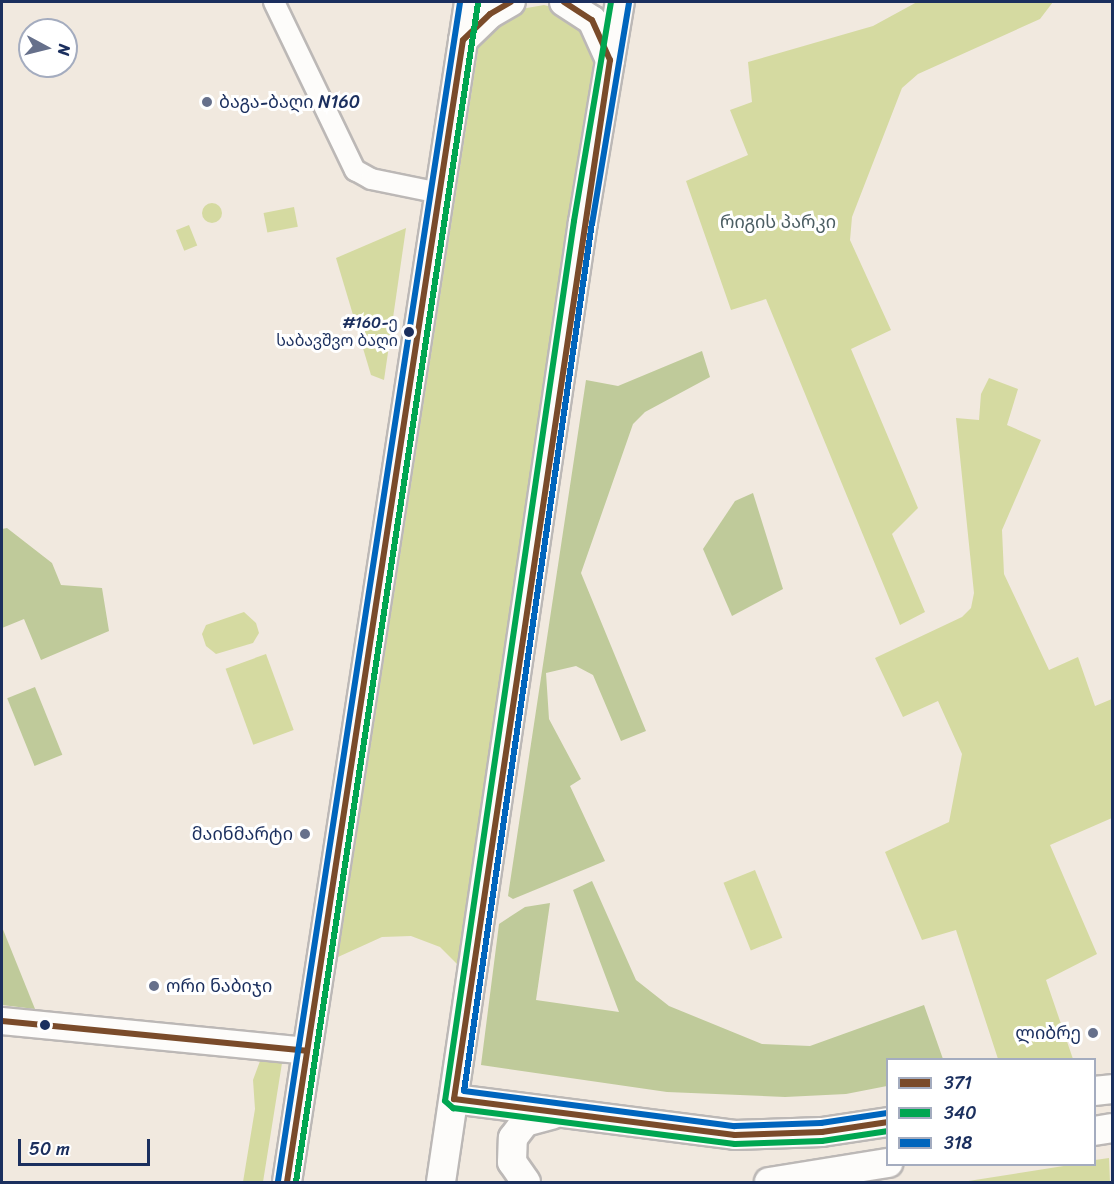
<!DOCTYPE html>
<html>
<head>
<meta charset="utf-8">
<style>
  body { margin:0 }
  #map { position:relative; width:1114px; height:1184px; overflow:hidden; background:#f1e9df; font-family:Sriracha,"Noto Sans Georgian",sans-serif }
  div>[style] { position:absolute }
  .green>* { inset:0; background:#d5daa1; transform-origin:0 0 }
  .round { border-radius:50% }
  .forest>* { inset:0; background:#bfca9a; transform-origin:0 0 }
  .roads { filter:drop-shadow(2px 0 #bcb8b6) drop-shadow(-2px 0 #bcb8b6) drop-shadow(0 2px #bcb8b6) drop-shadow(0 -2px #bcb8b6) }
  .minor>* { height:20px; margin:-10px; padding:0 10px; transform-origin:10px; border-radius:10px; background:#fdfcfa }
  .tertiary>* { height:26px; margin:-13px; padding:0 13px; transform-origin:13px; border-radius:13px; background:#fdfcfa }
  .secondary>* { height:28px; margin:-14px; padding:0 14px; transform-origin:14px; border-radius:14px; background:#fdfcfa }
  .bus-1>* { height:6px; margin:-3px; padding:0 3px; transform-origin:3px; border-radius:3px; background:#7a4b2a }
  .bus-2>* { height:6px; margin:-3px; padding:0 3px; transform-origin:3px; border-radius:3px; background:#00a651 }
  .bus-3>* { height:6px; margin:-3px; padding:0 3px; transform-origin:3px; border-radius:3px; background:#0065bd }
  .dots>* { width:16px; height:16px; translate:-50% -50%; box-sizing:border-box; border:3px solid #fff; border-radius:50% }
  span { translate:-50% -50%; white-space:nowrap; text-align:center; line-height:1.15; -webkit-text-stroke:6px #fff; paint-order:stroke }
  .bus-label { font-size:16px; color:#1b2f5e }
  .right { translate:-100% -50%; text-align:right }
  .poi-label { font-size:18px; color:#1b2f5e }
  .left { translate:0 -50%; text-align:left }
  .park-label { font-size:18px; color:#4c5e63 }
  .frame { position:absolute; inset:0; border:3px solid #1b2f5e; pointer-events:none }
  .legend { position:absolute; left:886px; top:1058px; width:210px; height:108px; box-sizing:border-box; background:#fff; border:2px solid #a4acbf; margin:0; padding:8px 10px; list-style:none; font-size:18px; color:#1b2f5e }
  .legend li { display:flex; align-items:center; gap:12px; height:30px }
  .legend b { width:30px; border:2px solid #a4acbf }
  .north { position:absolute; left:18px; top:18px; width:60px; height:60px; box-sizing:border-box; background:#fff; border:2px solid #a4acbf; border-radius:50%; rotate:97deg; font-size:16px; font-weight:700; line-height:24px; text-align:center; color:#1b2f5e }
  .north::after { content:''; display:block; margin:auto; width:21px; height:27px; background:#66708b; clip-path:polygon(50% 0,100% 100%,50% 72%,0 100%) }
  .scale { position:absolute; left:18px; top:1139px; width:132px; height:27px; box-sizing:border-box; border:3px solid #1b2f5e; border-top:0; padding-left:8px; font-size:18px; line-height:21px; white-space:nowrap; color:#1b2f5e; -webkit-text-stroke:4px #fff; paint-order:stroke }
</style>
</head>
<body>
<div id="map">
  <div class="green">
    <div style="clip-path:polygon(917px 2px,1053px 2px,1040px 19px,918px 74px,902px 88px,852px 217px,850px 240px,891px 330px,851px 349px,918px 508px,892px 534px,925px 612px,900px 625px,766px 299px,731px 310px,686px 181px,748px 155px,730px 110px,752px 102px,748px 62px,873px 26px)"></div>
    <div style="clip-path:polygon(544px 5px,560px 9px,580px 25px,592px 48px,594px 61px,458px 965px,440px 947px,411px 936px,382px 937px,338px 957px,479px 44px,485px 33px,515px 10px)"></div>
    <div class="round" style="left:202px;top:203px;width:20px;height:20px"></div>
    <div style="left:294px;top:207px;width:20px;height:31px;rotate:79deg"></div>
    <div style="left:189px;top:225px;width:22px;height:14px;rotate:68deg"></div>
    <div style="clip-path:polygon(406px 228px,384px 380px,371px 375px,336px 258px)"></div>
    <div style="clip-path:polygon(989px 378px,1018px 389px,1007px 425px,1041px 440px,1002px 530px,1004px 574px,1049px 670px,1078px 657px,1095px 706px,1112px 699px,1112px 818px,1050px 845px,1097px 954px,1046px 980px,1073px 1059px,998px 1059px,956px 930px,922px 940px,885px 852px,949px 822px,962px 754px,938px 701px,903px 717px,875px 658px,962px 617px,971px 608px,974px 593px,956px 418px,979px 420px,981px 394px)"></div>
    <div style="clip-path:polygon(244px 612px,256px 623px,259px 633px,253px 643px,216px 654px,206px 646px,202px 634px,206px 625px)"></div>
    <div style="left:266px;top:654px;width:81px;height:43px;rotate:70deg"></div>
    <div style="left:755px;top:870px;width:73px;height:34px;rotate:68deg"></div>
    <div style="clip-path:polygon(260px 1061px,282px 1063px,263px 1182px,243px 1182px,255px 1109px,253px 1080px)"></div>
    <div style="clip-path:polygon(1109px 1158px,1110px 1182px,962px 1182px,1070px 1165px,1094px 1164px,1095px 1160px)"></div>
  </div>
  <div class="forest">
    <div style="clip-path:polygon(702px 351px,710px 377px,645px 412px,633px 424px,581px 573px,646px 731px,621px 741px,593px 675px,576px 666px,546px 673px,549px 719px,581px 779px,570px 786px,605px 861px,513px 899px,508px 896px,586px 380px,618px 386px)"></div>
    <div style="clip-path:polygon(753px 493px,783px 589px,732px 616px,703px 549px,735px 501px)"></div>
    <div style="clip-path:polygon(7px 528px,52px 563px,61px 585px,102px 588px,109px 631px,41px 660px,24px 619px,2px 628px,2px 529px)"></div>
    <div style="left:35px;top:687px;width:73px;height:30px;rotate:68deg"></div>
    <div style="clip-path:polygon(592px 881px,636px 980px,669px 1006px,762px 1044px,810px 1046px,924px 1005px,943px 1059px,888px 1060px,887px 1086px,846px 1094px,785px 1097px,667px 1092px,481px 1065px,499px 924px,525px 907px,550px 903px,536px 1000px,619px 1012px,573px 890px)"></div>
    <div style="clip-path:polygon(2px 927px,35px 1009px,2px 1005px)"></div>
  </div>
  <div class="roads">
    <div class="minor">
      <div style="left:274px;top:2px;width:187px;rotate:64.3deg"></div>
      <div style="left:355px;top:170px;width:18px;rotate:29deg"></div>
      <div style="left:371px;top:179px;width:70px;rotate:11.5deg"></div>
    </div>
    <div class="tertiary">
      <div style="left:2px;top:1021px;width:306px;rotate:5.6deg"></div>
    </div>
    <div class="secondary">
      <div style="left:564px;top:2px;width:33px;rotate:33deg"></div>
      <div style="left:592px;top:20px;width:44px;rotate:65.8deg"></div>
      <div style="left:463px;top:40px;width:37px;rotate:-44deg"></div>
      <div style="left:490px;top:14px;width:24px;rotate:-30deg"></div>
      <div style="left:1094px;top:1091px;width:18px;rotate:-6deg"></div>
      <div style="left:454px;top:1099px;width:283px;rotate:7.3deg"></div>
      <div style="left:735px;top:1135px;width:87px;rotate:-2deg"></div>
      <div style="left:822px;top:1132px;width:67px;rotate:-8.6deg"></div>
      <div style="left:1094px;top:1131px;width:18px;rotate:-9deg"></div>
      <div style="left:287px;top:1182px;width:1194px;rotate:-81.23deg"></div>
      <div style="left:441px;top:1182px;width:970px;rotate:-81.59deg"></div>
      <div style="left:583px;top:222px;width:223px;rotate:-80.5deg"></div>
      <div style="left:526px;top:1182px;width:24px;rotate:-125deg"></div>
      <div style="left:512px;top:1162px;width:24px;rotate:-88deg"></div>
      <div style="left:513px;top:1138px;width:20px;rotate:-53deg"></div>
      <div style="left:525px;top:1122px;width:28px;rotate:-15deg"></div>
      <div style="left:769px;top:1182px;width:121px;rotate:-9.1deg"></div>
    </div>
  </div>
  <div class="bus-1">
    <div style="left:564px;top:2px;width:33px;rotate:33deg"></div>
    <div style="left:592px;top:20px;width:44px;rotate:65.8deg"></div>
    <div style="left:610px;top:60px;width:1051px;rotate:98.54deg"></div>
    <div style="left:454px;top:1099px;width:283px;rotate:7.3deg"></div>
    <div style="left:735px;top:1135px;width:87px;rotate:-2deg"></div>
    <div style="left:822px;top:1132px;width:67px;rotate:-8.6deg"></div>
    <div style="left:2px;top:1021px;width:306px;rotate:5.6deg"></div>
    <div style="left:287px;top:1182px;width:1155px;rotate:-81.24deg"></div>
    <div style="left:463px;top:40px;width:37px;rotate:-44deg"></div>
    <div style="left:490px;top:14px;width:24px;rotate:-30deg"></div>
  </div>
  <div class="bus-2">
    <div style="left:611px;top:2px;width:222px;rotate:99.6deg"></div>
    <div style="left:574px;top:221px;width:889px;rotate:98.34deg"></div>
    <div style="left:445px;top:1101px;width:11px;rotate:41deg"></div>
    <div style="left:453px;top:1108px;width:284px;rotate:7.3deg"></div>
    <div style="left:735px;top:1144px;width:87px;rotate:-2deg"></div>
    <div style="left:822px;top:1141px;width:67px;rotate:-8.6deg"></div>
    <div style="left:296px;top:1182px;width:1193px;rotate:-81.22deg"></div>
  </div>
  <div class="bus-3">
    <div style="left:629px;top:3px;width:223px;rotate:99.5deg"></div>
    <div style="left:592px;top:223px;width:877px;rotate:98.39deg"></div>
    <div style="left:464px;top:1091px;width:273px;rotate:7.4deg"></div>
    <div style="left:735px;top:1126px;width:86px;rotate:-2deg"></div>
    <div style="left:821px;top:1123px;width:67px;rotate:-8.6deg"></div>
    <div style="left:278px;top:1181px;width:1193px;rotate:-81.22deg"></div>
  </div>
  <div class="dots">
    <div style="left:207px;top:102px;background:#66708b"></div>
    <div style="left:409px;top:332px;background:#1b2f5e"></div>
    <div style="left:305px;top:834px;background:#66708b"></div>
    <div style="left:154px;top:986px;background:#66708b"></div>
    <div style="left:45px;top:1025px;background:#1b2f5e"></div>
    <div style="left:1093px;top:1033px;background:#66708b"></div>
  </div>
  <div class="bus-label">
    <span class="right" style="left:398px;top:332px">#160-ე<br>საბავშვო ბაღი</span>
  </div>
  <div class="poi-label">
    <span class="left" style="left:219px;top:102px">ბაგა-ბაღი N160</span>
    <span class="right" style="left:293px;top:834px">მაინმარტი</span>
    <span class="left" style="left:166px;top:986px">ორი ნაბიჯი</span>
    <span class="right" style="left:1081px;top:1033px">ლიბრე</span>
  </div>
  <div class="park-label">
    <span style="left:778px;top:222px">რიგის პარკი</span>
  </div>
  <div class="frame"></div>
  <ul class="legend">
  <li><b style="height:8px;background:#7a4b2a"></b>371</li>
  <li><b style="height:8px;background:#00a651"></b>340</li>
  <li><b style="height:8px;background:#0065bd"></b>318</li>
  </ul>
  <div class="north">N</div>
  <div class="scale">50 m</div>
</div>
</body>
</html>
